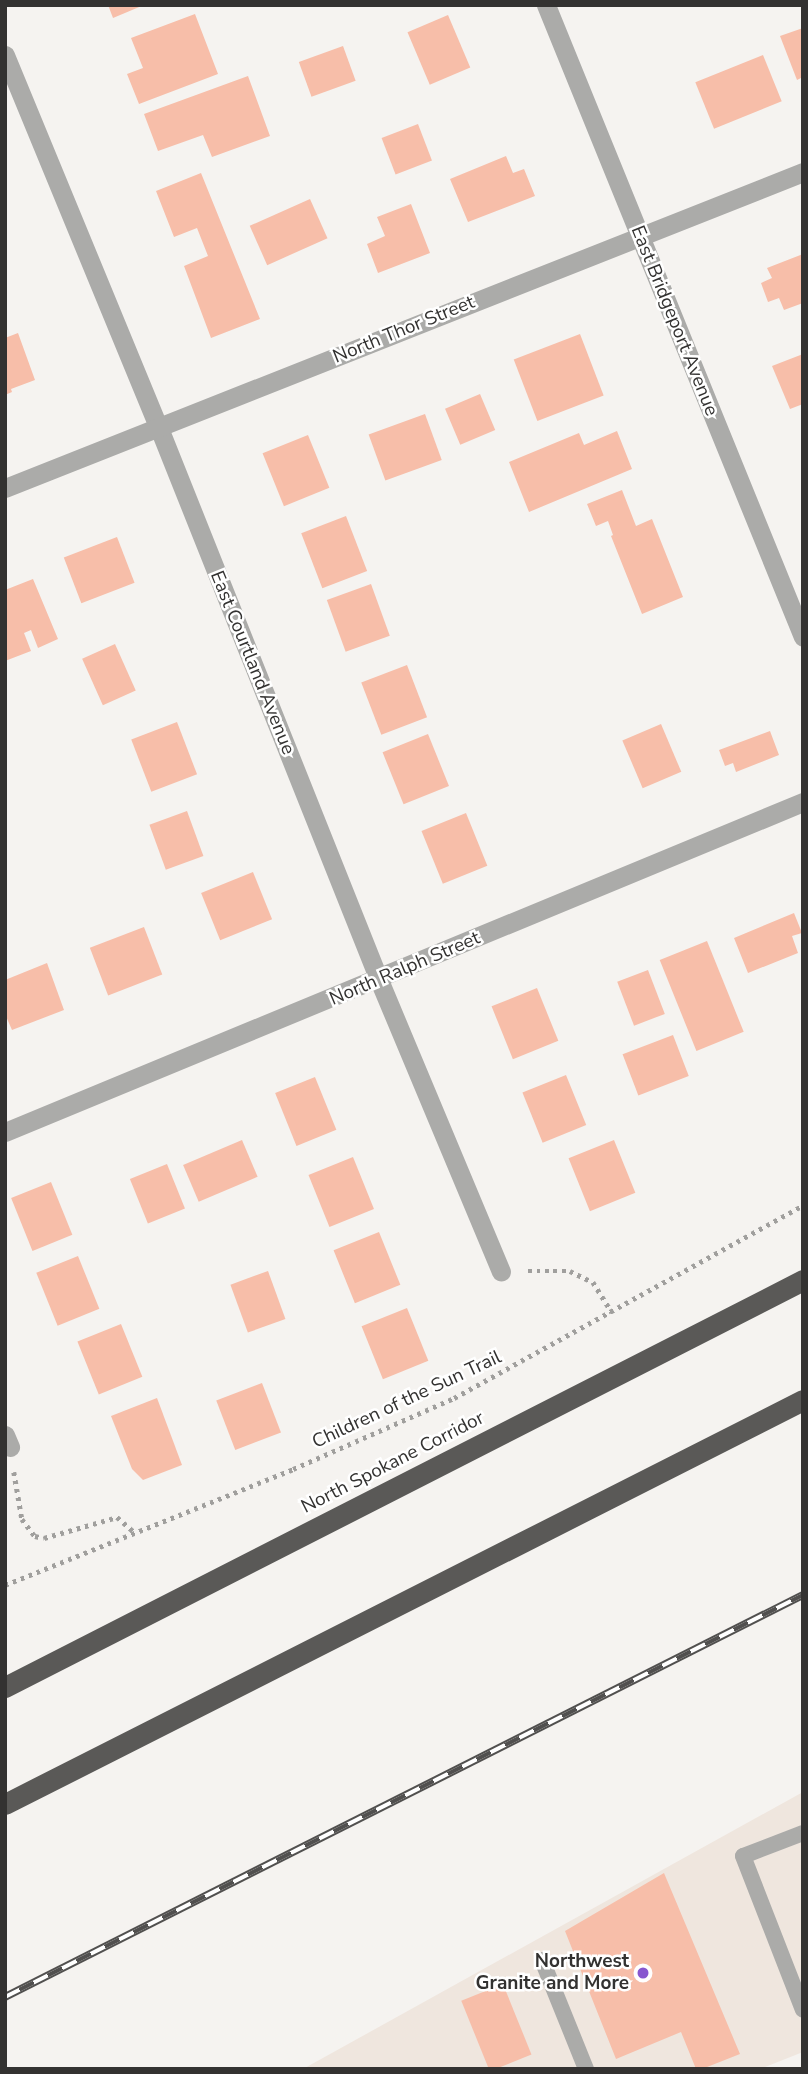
<!DOCTYPE html>
<html>
<head>
<meta charset="utf-8">
<style>
  body { margin:0 }
  #map { position:relative; width:808px; height:2074px; overflow:hidden; background:#f5f3f0; font-family:"Nunito Sans",sans-serif }
  div>[style] { position:absolute }
  .built>* { inset:0; background:#efe6de }
  .building>* { inset:0; background:#f7bea9; transform-origin:0 0 }
  .path>* { height:4.5px; margin-top:-2.25px; transform-origin:0; background:repeating-linear-gradient(90deg,#a09f9d 0 3.5px,transparent 0 8.5px) }
  .service>* { height:16px; margin:-8px; padding:0 8px; transform-origin:8px; border-radius:8px; background:#ababa9 }
  .minor>* { height:19px; margin:-9.5px; padding:0 9.5px; transform-origin:9.5px; border-radius:9.5px; background:#ababa9 }
  .motorway>* { height:21px; margin:-10.5px; padding:0 10.5px; transform-origin:10.5px; border-radius:10.5px; background:#5a5957 }
  .rail>* { height:8px; margin-top:-4px; transform-origin:0; background:repeating-linear-gradient(90deg,#fff 0 16px,#51504f 0 32px); box-sizing:border-box; border-block:2px solid #51504f }
  .dots>* { width:19px; height:19px; translate:-50% -50%; box-sizing:border-box; border:4px solid #fff; border-radius:50% }
  span { translate:-50% -50%; white-space:nowrap; text-align:center; line-height:1.15; -webkit-text-stroke:5px #fff; paint-order:stroke }
  .street-label { font-size:19px; color:#333231 }
  .poi-label { font-size:19px; color:#333231; font-weight:700 }
  .right { translate:-100% -50%; text-align:right }
  .frame { position:absolute; inset:0; border:7px solid #333231; pointer-events:none }
</style>
</head>
<body>
<div id="map">
  <div class="built">
    <div style="clip-path:polygon(803px 1792px,803px 2052px,760px 2069px,303px 2069px)"></div>
  </div>
  <div class="building">
    <div style="clip-path:polygon(108px 5px,144px 5px,113px 18px)"></div>
    <div style="clip-path:polygon(195px 14px,218px 74px,139px 104px,127px 74px,143px 68px,131px 38px)"></div>
    <div style="left:448px;top:15px;width:57px;height:44px;rotate:67deg"></div>
    <div style="clip-path:polygon(803px 28px,803px 77px,797px 80px,780px 36px)"></div>
    <div style="left:343px;top:46px;width:37px;height:47px;rotate:70deg"></div>
    <div style="left:763px;top:55px;width:50px;height:73px;rotate:68deg"></div>
    <div style="clip-path:polygon(248px 76px,270px 136px,212px 157px,203px 135px,158px 151px,144px 114px)"></div>
    <div style="left:418px;top:124px;width:39px;height:39px;rotate:69deg"></div>
    <div style="clip-path:polygon(506px 156px,513px 173px,524px 169px,535px 196px,468px 222px,450px 179px)"></div>
    <div style="clip-path:polygon(201px 173px,260px 319px,211px 338px,184px 266px,208px 256px,197px 228px,174px 237px,156px 191px)"></div>
    <div style="left:310px;top:199px;width:43px;height:66px;rotate:66deg"></div>
    <div style="clip-path:polygon(411px 204px,430px 253px,378px 273px,367px 244px,385px 236px,377px 217px)"></div>
    <div style="clip-path:polygon(803px 254px,803px 303px,784px 310px,779px 298px,768px 302px,761px 283px,772px 278px,767px 268px)"></div>
    <div style="clip-path:polygon(18px 333px,35px 380px,11px 389px,12px 392px,5px 395px,5px 338px)"></div>
    <div style="left:580px;top:334px;width:66px;height:71px;rotate:69deg"></div>
    <div style="clip-path:polygon(803px 354px,803px 404px,790px 409px,772px 366px)"></div>
    <div style="left:480px;top:394px;width:39px;height:38px;rotate:67deg"></div>
    <div style="left:425px;top:414px;width:49px;height:60px;rotate:70deg"></div>
    <div style="clip-path:polygon(617px 431px,632px 469px,529px 512px,509px 462px,579px 433px,584px 445px)"></div>
    <div style="left:308px;top:435px;width:57px;height:49px;rotate:68deg"></div>
    <div style="clip-path:polygon(622px 490px,636px 526px,652px 519px,683px 597px,642px 614px,611px 536px,613px 535px,608px 521px,596px 526px,587px 504px)"></div>
    <div style="left:346px;top:516px;width:59px;height:48px;rotate:69deg"></div>
    <div style="left:117px;top:537px;width:49px;height:57px;rotate:69deg"></div>
    <div style="clip-path:polygon(33px 579px,58px 639px,38px 648px,31px 630px,24px 633px,31px 651px,5px 661px,5px 590px)"></div>
    <div style="left:371px;top:584px;width:55px;height:47px;rotate:70deg"></div>
    <div style="left:115px;top:644px;width:51px;height:36px;rotate:66deg"></div>
    <div style="left:407px;top:665px;width:56px;height:49px;rotate:69deg"></div>
    <div style="left:177px;top:722px;width:56px;height:49px;rotate:69deg"></div>
    <div style="left:661px;top:724px;width:52px;height:42px;rotate:67deg"></div>
    <div style="clip-path:polygon(770px 731px,779px 755px,736px 772px,733px 763px,725px 766px,719px 750px)"></div>
    <div style="left:428px;top:734px;width:56px;height:49px;rotate:68deg"></div>
    <div style="left:187px;top:811px;width:48px;height:40px;rotate:70deg"></div>
    <div style="left:466px;top:813px;width:57px;height:48px;rotate:68deg"></div>
    <div style="left:253px;top:872px;width:51px;height:56px;rotate:68deg"></div>
    <div style="clip-path:polygon(794px 913px,802px 933px,792px 936px,798px 953px,748px 973px,734px 938px)"></div>
    <div style="left:144px;top:927px;width:51px;height:58px;rotate:69deg"></div>
    <div style="left:707px;top:941px;width:98px;height:51px;rotate:68deg"></div>
    <div style="clip-path:polygon(47px 963px,64px 1010px,12px 1030px,5px 1014px,5px 980px)"></div>
    <div style="left:648px;top:970px;width:47px;height:33px;rotate:69deg"></div>
    <div style="left:537px;top:988px;width:57px;height:49px;rotate:68deg"></div>
    <div style="left:673px;top:1035px;width:44px;height:54px;rotate:69deg"></div>
    <div style="left:566px;top:1075px;width:54px;height:47px;rotate:68deg"></div>
    <div style="left:315px;top:1077px;width:57px;height:43px;rotate:68deg"></div>
    <div style="left:242px;top:1140px;width:40px;height:64px;rotate:67deg"></div>
    <div style="left:614px;top:1140px;width:57px;height:49px;rotate:68deg"></div>
    <div style="left:353px;top:1157px;width:56px;height:48px;rotate:68deg"></div>
    <div style="left:167px;top:1164px;width:48px;height:40px;rotate:68deg"></div>
    <div style="left:51px;top:1182px;width:57px;height:43px;rotate:68deg"></div>
    <div style="left:379px;top:1232px;width:57px;height:49px;rotate:68deg"></div>
    <div style="left:78px;top:1256px;width:57px;height:45px;rotate:68deg"></div>
    <div style="left:268px;top:1271px;width:51px;height:40px;rotate:70deg"></div>
    <div style="left:407px;top:1308px;width:57px;height:49px;rotate:68deg"></div>
    <div style="left:121px;top:1324px;width:57px;height:47px;rotate:68deg"></div>
    <div style="left:262px;top:1383px;width:53px;height:49px;rotate:69deg"></div>
    <div style="clip-path:polygon(157px 1398px,182px 1465px,143px 1480px,132px 1469px,111px 1416px)"></div>
    <div style="clip-path:polygon(664px 1873px,740px 2054px,702px 2069px,696px 2069px,681px 2032px,616px 2059px,565px 1931px)"></div>
    <div style="left:503px;top:1984px;width:76px;height:45px;rotate:68deg"></div>
  </div>
  <div class="path">
    <div style="left:528px;top:1271px;width:42px"></div>
    <div style="left:570px;top:1271px;width:25px;rotate:26deg"></div>
    <div style="left:593px;top:1282px;width:36px;rotate:58deg"></div>
    <div style="left:14px;top:1472px;width:48px;rotate:80.3deg"></div>
    <div style="left:22px;top:1519px;width:21px;rotate:53deg"></div>
    <div style="left:35px;top:1536px;width:9px;rotate:13deg"></div>
    <div style="left:44px;top:1538px;width:76px;rotate:-16deg"></div>
    <div style="left:117px;top:1517px;width:23px;rotate:41deg"></div>
    <div style="left:5px;top:1585px;width:310px;rotate:-21.9deg"></div>
    <div style="left:293px;top:1469px;width:176px;rotate:-23.8deg"></div>
    <div style="left:454px;top:1398px;width:399px;rotate:-28.9deg"></div>
  </div>
  <div class="service">
    <div style="left:803px;top:1833px;width:64px;rotate:159deg"></div>
    <div style="left:743px;top:1856px;width:165px;rotate:68.7deg"></div>
    <div style="left:542px;top:1960px;width:118px;rotate:68deg"></div>
  </div>
  <div class="minor">
    <div style="left:546px;top:5px;width:682px;rotate:67.87deg"></div>
    <div style="left:5px;top:55px;width:404px;rotate:67.6deg"></div>
    <div style="left:159px;top:428px;width:594px;rotate:68.27deg"></div>
    <div style="left:379px;top:980px;width:316px;rotate:67.3deg"></div>
    <div style="left:5px;top:488px;width:858px;rotate:-21.6deg"></div>
    <div style="left:5px;top:1132px;width:864px;rotate:-22.47deg"></div>
    <div style="left:5px;top:1435px;width:13px;rotate:67deg"></div>
  </div>
  <div class="motorway">
    <div style="left:5px;top:1687px;width:896px;rotate:-27.02deg"></div>
    <div style="left:5px;top:1804px;width:894px;rotate:-26.85deg"></div>
  </div>
  <div class="rail">
    <div style="left:5px;top:1997px;width:894px;rotate:-26.74deg"></div>
  </div>
  <div class="dots">
    <div style="left:643px;top:1973px;background:#8756cf"></div>
  </div>
  <div class="street-label">
    <span style="left:674px;top:321px;rotate:68deg">East Bridgeport Avenue</span>
    <span style="left:404px;top:330px;rotate:-22deg">North Thor Street</span>
    <span style="left:252px;top:663px;rotate:68deg">East Courtland Avenue</span>
    <span style="left:405px;top:969px;rotate:-23deg">North Ralph Street</span>
    <span style="left:407px;top:1400px;rotate:-25deg">Children of the Sun Trail</span>
    <span style="left:393px;top:1463px;rotate:-27deg">North Spokane Corridor</span>
  </div>
  <div class="poi-label">
    <span class="right" style="left:629px;top:1973px">Northwest<br>Granite and More</span>
  </div>
  <div class="frame"></div>
</div>
</body>
</html>
